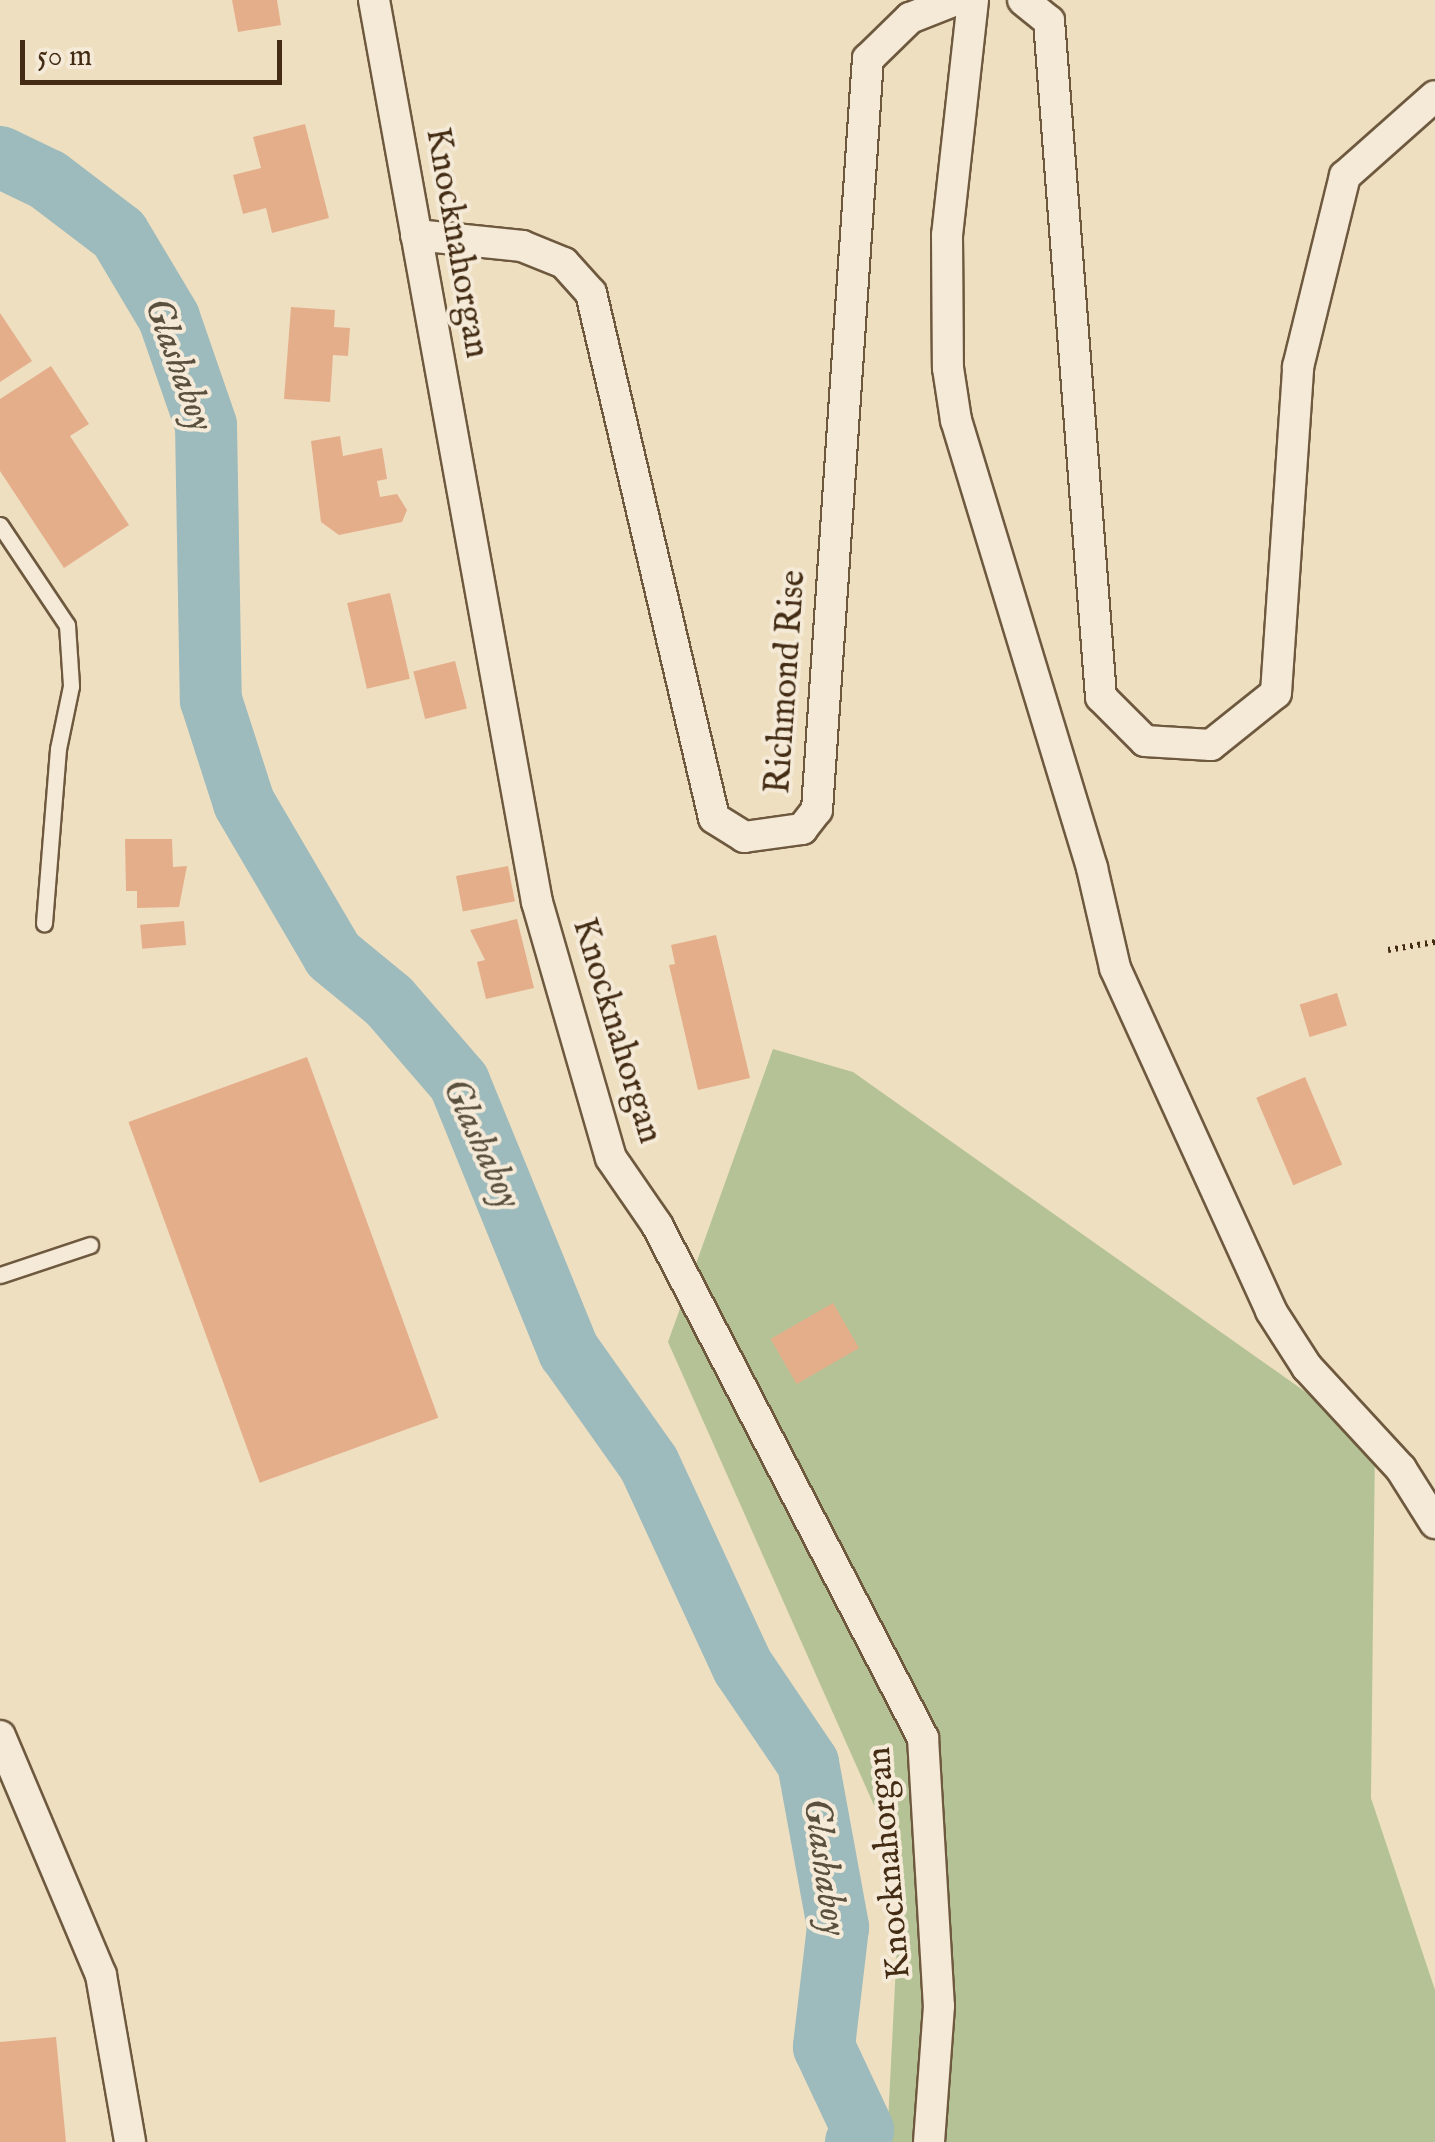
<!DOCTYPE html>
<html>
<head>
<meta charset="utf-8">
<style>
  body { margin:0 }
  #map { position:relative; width:1435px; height:2142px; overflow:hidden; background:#eedfc1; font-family:"IM FELL English",serif }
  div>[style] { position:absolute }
  .green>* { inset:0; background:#b5c296 }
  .river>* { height:62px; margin:-31px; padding:0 31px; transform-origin:31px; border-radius:31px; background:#9dbabc }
  .building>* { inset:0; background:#e5ae8b; transform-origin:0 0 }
  .path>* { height:6px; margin-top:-3px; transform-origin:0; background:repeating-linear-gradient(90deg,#442c14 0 2.5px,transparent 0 7.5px) }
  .roads { filter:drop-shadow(2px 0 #6e593f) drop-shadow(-2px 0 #6e593f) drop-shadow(0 2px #6e593f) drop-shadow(0 -2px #6e593f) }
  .service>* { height:15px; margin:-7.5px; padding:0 7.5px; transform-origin:7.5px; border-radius:7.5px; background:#f4ead7 }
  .minor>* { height:30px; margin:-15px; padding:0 15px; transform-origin:15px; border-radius:15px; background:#f4ead7 }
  span { translate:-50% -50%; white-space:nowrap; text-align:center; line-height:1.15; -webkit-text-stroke:8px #f4ead7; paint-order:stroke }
  .street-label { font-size:35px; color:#442c14 }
  .water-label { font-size:38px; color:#5a503e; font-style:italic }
  .scale { position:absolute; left:20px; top:40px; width:262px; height:45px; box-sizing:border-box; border:5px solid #442c14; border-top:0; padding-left:12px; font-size:30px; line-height:35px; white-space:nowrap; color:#442c14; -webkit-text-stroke:8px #f4ead7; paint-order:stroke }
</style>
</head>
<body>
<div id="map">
  <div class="green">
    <div style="clip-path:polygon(773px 1049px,853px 1072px,1375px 1441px,1371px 1798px,1435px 1990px,1435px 2142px,887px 2142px,901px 1866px,668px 1342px)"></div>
  </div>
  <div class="river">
    <div style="left:0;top:157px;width:53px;rotate:25.6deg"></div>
    <div style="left:48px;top:180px;width:89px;rotate:37.3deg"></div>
    <div style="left:119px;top:234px;width:98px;rotate:59.2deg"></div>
    <div style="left:169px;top:318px;width:113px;rotate:70.9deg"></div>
    <div style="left:206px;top:425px;width:275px;rotate:89deg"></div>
    <div style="left:211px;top:700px;width:108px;rotate:72.2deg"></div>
    <div style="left:244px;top:803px;width:176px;rotate:59.6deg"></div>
    <div style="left:333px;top:955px;width:72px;rotate:39.4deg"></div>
    <div style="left:389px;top:1001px;width:107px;rotate:49.2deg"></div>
    <div style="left:459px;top:1082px;width:291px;rotate:67.8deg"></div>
    <div style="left:569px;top:1351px;width:138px;rotate:54.7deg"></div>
    <div style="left:649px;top:1464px;width:224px;rotate:65.2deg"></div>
    <div style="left:743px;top:1667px;width:116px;rotate:55.9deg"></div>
    <div style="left:808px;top:1763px;width:167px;rotate:79.6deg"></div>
    <div style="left:838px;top:1927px;width:121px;rotate:96.7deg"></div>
    <div style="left:824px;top:2047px;width:92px;rotate:64.8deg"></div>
    <div style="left:863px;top:2130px;width:14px;rotate:120deg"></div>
  </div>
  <div class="building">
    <div style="clip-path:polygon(232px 0,277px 0,281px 25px,238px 32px)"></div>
    <div style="clip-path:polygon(305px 124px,329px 218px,272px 233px,266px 208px,243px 214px,233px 175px,261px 168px,253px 137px)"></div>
    <div style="clip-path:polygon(291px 307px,335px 310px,334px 327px,350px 328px,348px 356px,333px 355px,330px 402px,284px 399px)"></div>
    <div style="clip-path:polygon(0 313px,32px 361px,0 382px)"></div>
    <div style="clip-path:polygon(51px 366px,89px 424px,70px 436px,129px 525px,64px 568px,0 471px,0 399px)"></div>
    <div style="clip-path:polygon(340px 436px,343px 456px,382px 448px,387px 479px,377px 481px,380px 497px,397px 494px,407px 510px,402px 522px,339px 535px,321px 522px,311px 441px)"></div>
    <div style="left:390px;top:593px;width:88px;height:44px;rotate:77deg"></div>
    <div style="left:455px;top:661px;width:49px;height:43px;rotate:76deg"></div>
    <div style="clip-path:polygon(125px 839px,172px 839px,173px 867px,187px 866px,179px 907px,137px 908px,137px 891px,126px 891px)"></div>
    <div style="left:508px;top:866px;width:36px;height:53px;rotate:79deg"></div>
    <div style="clip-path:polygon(517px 919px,534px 988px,486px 999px,477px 962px,485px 960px,470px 930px)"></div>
    <div style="left:184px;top:921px;width:24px;height:44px;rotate:85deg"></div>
    <div style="clip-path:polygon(716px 935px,750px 1078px,698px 1090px,669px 965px,675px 964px,671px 945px)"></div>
    <div style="left:1337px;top:993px;width:34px;height:39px;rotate:73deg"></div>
    <div style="left:307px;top:1057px;width:384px;height:190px;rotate:70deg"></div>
    <div style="left:1305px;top:1077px;width:95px;height:53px;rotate:67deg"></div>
    <div style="left:833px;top:1303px;width:52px;height:72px;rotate:60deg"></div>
    <div style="clip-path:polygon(56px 2037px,66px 2142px,0 2142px,0 2042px)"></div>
  </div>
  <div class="path">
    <div style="left:1388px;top:950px;width:48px;rotate:-9.7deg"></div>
  </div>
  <div class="roads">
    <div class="service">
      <div style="left:0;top:525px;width:120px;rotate:56.2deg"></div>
      <div style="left:67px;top:625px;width:61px;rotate:86.2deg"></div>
      <div style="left:71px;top:686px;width:64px;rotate:101.7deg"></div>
      <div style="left:58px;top:749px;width:175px;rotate:94.6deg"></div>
      <div style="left:0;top:1275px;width:95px;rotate:-18.4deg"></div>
    </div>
    <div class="minor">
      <div style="left:374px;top:0;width:917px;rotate:79.76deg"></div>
      <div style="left:537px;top:902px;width:266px;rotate:73.9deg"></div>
      <div style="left:611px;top:1158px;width:81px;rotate:55.5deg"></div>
      <div style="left:657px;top:1225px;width:578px;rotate:62.59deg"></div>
      <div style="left:923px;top:1738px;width:268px;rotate:86.6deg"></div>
      <div style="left:939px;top:2006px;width:136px;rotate:94.2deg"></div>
      <div style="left:973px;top:0;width:236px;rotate:96.3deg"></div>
      <div style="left:947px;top:235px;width:133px;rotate:89.6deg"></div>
      <div style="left:948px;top:368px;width:53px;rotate:81.3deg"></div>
      <div style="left:956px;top:420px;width:468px;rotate:73.1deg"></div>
      <div style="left:1092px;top:868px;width:103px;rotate:77deg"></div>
      <div style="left:1115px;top:968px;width:377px;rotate:65.5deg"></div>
      <div style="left:1271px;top:1311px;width:67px;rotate:57.3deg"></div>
      <div style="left:1307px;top:1367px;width:139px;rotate:47.3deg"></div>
      <div style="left:1401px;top:1469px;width:64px;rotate:57.8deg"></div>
      <div style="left:1023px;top:0;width:33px;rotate:39deg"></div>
      <div style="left:1049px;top:21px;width:678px;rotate:85.6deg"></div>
      <div style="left:1101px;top:697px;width:62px;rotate:45deg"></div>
      <div style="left:1145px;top:741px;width:66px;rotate:3.5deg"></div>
      <div style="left:1211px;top:745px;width:83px;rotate:-38.7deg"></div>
      <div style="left:1276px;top:693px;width:327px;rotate:-86.1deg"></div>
      <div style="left:1298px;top:367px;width:197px;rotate:-76.2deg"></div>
      <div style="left:1345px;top:176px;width:120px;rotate:-41.6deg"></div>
      <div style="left:416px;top:235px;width:107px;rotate:5.9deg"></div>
      <div style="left:522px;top:246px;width:45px;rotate:22deg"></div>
      <div style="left:564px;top:263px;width:40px;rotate:48deg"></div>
      <div style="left:591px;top:293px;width:539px;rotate:76.81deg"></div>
      <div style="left:714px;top:818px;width:36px;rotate:32deg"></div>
      <div style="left:744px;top:837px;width:59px;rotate:-7.9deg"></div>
      <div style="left:802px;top:829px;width:24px;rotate:-52deg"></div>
      <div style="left:817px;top:810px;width:753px;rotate:-86.12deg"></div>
      <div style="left:868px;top:59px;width:59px;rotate:-44.3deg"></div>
      <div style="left:910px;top:18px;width:49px;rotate:-21.4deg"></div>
      <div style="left:0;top:1736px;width:259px;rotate:67.1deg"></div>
      <div style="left:101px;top:1975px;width:169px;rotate:80.1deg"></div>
    </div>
  </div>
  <div class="street-label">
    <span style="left:456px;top:243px;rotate:80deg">Knocknahorgan</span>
    <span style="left:787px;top:682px;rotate:-86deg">Richmond Rise</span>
    <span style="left:616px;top:1031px;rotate:73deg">Knocknahorgan</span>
    <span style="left:890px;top:1863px;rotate:-95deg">Knocknahorgan</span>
  </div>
  <div class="water-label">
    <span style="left:177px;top:365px;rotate:70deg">Glashaboy</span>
    <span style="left:480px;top:1144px;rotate:65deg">Glashaboy</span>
    <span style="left:823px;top:1867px;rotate:82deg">Glashaboy</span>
  </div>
  <div class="scale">50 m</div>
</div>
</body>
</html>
